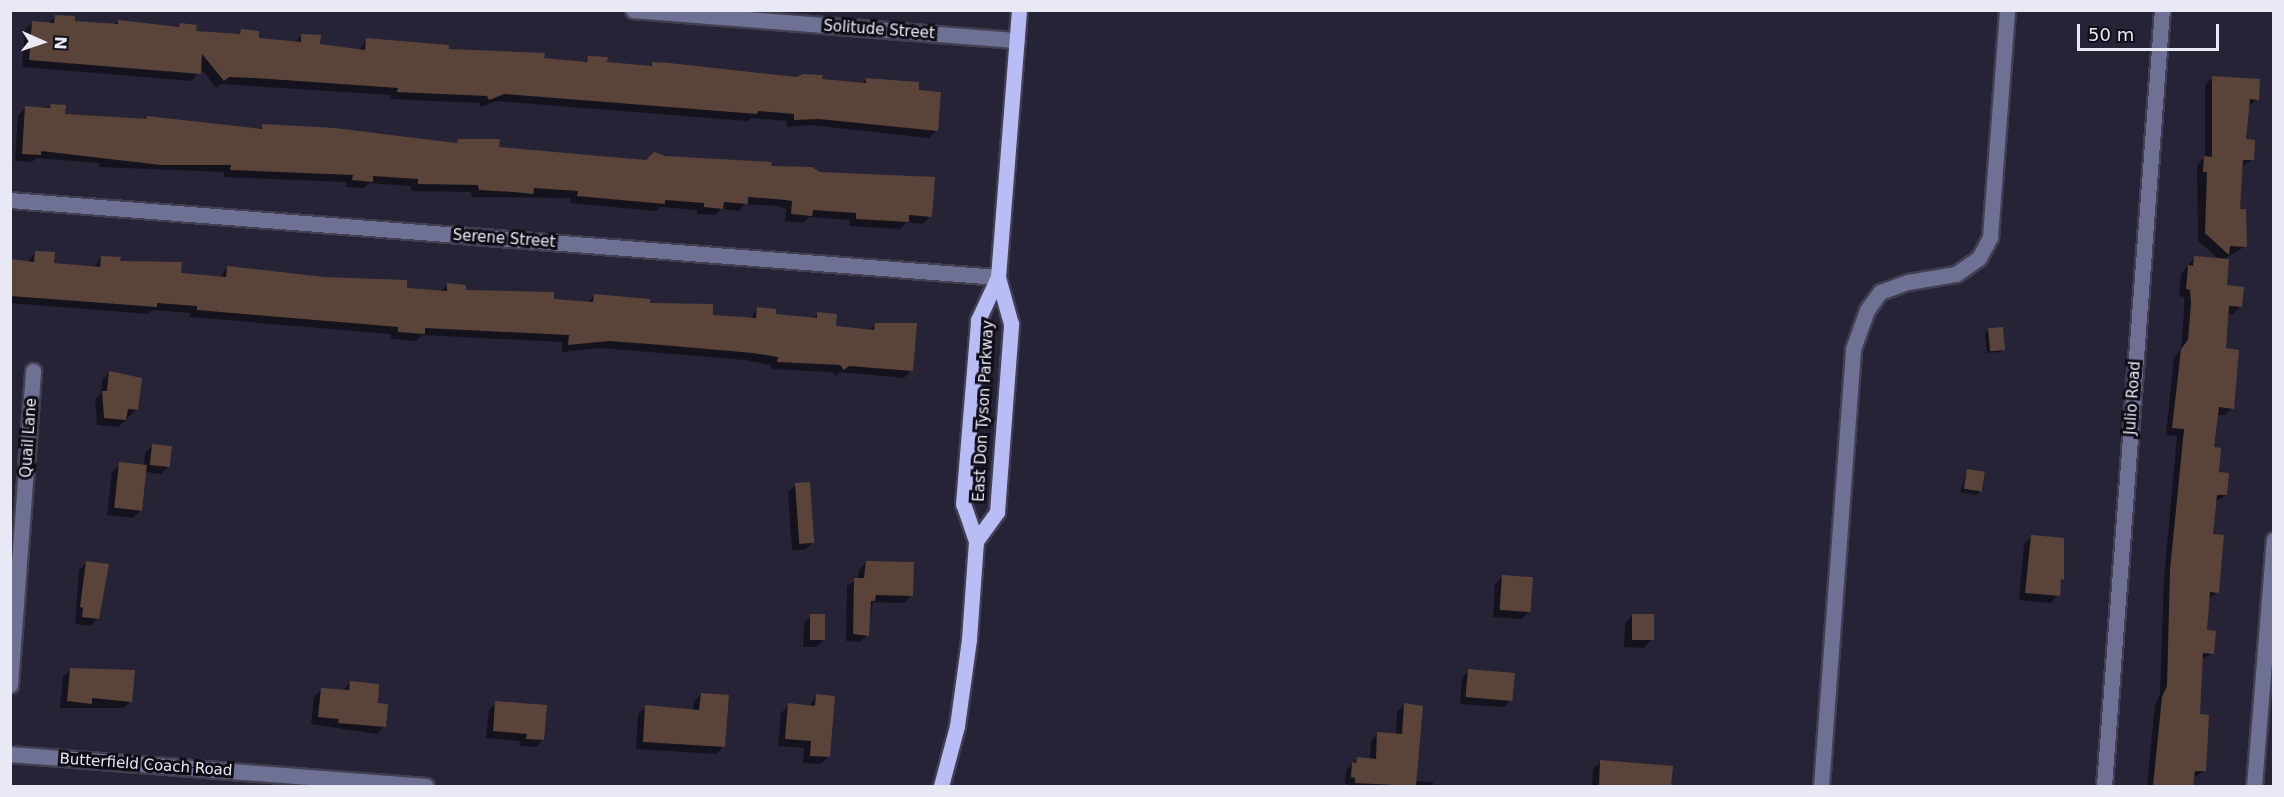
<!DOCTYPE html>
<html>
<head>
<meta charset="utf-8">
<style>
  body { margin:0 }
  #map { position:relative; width:2284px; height:797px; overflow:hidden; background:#262336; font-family:"DejaVu Sans",sans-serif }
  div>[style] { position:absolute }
  .shadow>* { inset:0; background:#0007 }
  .building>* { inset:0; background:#5a4439; transform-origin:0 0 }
  .roads { filter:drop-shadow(2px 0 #413f51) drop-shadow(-2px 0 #413f51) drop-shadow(0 2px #413f51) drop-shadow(0 -2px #413f51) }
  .minor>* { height:15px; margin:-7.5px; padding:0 7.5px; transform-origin:7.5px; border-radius:7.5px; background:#6e7193 }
  .major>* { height:15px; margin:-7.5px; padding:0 7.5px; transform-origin:7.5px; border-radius:7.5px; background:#b9bdf5 }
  span { translate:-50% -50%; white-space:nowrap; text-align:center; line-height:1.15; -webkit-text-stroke:6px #0f0e17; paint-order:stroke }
  .street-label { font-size:15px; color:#e9e8f5 }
  .frame { position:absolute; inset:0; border:12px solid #e9e8f5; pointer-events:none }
  .north { position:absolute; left:12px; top:12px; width:60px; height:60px; -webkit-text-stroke:4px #0f0e17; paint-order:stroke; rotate:93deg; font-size:16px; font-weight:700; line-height:24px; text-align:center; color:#e9e8f5 }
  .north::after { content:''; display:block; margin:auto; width:21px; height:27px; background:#e9e8f5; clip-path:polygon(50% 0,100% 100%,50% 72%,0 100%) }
  .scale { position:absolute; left:2077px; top:24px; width:142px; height:27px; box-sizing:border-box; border:3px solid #e9e8f5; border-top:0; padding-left:8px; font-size:18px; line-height:21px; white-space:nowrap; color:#e9e8f5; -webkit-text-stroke:4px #0f0e17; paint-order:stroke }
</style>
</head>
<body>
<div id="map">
  <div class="shadow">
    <div style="clip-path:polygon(56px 16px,73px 22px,114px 25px,118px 21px,177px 28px,180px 25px,195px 33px,236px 36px,241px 31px,257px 40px,294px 43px,302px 35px,319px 45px,359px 50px,367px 40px,583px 63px,589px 57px,606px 63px,649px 67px,653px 63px,862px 84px,867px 79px,917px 92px,937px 130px,929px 138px,811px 125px,787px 127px,787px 121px,751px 118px,748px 121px,496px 101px,481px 107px,479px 103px,390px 99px,391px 95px,221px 84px,216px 88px,200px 67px,192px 81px,22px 67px,25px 30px,32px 22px,48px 24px)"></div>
    <div style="clip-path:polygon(2213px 77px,2257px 99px,2247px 107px,2245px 141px,2252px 160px,2241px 167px,2239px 210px,2246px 246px,2222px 260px,2225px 287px,2240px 307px,2233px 314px,2227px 314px,2224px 350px,2232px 408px,2225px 415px,2216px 415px,2213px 449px,2226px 495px,2215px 502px,2212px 536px,2218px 592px,2208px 599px,2205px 631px,2213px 653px,2201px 660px,2198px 716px,2204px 771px,2193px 778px,2192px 786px,2147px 786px,2155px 705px,2160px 695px,2164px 578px,2177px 436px,2166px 435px,2174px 358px,2181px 349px,2184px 312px,2184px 297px,2179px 296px,2181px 274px,2194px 258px,2220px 260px,2198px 241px,2197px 165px,2205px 157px,2205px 85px)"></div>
    <div style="clip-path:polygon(64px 106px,64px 115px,145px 121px,148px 118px,258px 130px,263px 125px,377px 133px,497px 148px,647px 161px,665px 158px,819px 173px,930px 216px,923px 224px,907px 222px,900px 229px,849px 226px,850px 220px,809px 217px,803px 223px,785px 221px,786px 209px,778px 206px,745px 204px,739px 211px,721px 209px,715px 215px,697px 214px,697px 210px,660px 207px,656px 211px,570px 203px,571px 198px,472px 197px,471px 192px,411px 191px,411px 186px,369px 183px,364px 188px,346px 187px,346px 182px,224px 177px,224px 172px,99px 167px,99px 163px,36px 158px,32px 162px,15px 161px,18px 115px,26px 108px)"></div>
    <div style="clip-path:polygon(35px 252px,52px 264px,94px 268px,101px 257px,180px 275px,220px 278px,227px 267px,405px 289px,440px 292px,448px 285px,465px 292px,587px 303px,594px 296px,711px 317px,750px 319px,758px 309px,774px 316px,813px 319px,818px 314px,834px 328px,869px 331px,875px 325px,912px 370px,904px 378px,840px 372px,836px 376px,832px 372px,771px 369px,771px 365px,745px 360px,600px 348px,562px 352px,562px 342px,422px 335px,416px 341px,391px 339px,391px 334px,190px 317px,190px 313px,152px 310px,148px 314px,10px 303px,10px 261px,28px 263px)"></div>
    <div style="clip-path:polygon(1989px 330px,2003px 349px,2000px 352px,1987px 353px,1985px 333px)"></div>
    <div style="clip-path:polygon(110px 372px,137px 409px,118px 427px,97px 425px,95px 399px,101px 394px,102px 380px)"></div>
    <div style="clip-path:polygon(153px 445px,169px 466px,161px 474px,145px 472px,141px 510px,133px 518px,107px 515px,112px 472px,120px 464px,144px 467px,145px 453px)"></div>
    <div style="clip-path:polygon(1967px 471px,1980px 492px,1976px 495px,1960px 492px)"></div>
    <div style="clip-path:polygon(796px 485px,813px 542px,805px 550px,792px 550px,788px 492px)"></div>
    <div style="clip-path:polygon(2031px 537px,2064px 561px,2058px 595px,2051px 603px,2019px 600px,2024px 544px)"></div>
    <div style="clip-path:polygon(87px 562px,98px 618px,90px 626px,75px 624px,79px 570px)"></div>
    <div style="clip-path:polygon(866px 562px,911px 596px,904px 603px,873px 602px,867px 635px,860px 642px,846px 641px,847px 586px,858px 579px,859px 570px)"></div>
    <div style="clip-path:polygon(1503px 577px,1529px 612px,1521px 619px,1493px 617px,1495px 584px)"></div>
    <div style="clip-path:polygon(1632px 615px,1651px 640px,1644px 648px,1624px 647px,1625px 623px)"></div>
    <div style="clip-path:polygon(811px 616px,824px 640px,816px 647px,803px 647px,804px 623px)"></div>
    <div style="clip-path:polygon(71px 669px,131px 701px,123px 708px,60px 708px,63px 677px)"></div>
    <div style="clip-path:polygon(1469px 671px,1511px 700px,1504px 707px,1460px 704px,1462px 678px)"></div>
    <div style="clip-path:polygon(350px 683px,384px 726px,377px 734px,311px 724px,314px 697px,321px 690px,343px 690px)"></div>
    <div style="clip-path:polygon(701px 694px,723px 747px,716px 754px,636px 749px,638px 714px,646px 707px,693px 711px,694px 702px)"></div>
    <div style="clip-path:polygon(816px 696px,828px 757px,821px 764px,803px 763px,804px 748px,778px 746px,781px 713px,789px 705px,809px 707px)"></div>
    <div style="clip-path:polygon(496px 703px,543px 740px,536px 747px,519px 746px,520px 741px,486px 738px,489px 710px)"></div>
    <div style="clip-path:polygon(1404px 705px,1415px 781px,1433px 782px,1433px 786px,1349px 786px,1354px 763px,1349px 784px,1345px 784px,1346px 771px,1357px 758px,1370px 760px,1371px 741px,1377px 734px,1396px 735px,1397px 712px)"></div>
    <div style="clip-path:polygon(1601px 762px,1671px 767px,1670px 786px,1592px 786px,1593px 769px)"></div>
  </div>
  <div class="building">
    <div style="clip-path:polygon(55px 15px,75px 16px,75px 21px,118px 24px,118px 20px,179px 27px,180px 23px,197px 25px,196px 31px,240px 34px,241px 29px,259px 31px,259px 38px,301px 42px,301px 34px,321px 35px,320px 44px,365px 50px,366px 38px,449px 45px,449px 49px,545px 53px,544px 58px,587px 62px,588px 56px,608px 57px,607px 62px,652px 66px,652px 62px,669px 63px,797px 77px,803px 74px,823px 75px,822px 79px,866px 83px,866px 78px,919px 82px,919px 90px,941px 92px,938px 131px,819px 119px,794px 120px,794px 114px,758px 111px,757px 114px,504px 94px,489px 100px,487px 96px,397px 92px,398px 88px,255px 78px,229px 77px,224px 81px,202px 54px,201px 74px,29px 60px,32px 21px,54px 23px)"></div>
    <div style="clip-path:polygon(2212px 76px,2260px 79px,2259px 100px,2250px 99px,2246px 139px,2255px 140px,2254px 160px,2243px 160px,2240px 209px,2246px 209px,2247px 247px,2230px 246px,2229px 255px,2205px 233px,2207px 172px,2203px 172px,2204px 156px,2212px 157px)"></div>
    <div style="clip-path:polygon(51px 104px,66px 105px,65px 114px,147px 119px,147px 116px,262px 129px,262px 124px,335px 128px,457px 143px,458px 139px,500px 139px,499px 147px,588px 155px,646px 160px,654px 152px,665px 156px,772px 162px,771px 166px,812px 167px,820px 172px,935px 177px,932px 217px,909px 215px,909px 222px,856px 219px,856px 213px,813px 210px,812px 216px,791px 214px,792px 201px,786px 200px,748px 197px,748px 204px,724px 202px,723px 209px,704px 207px,704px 203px,665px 200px,665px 204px,577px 196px,578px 191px,534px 188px,533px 194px,514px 192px,479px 190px,478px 185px,418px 184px,418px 179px,373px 176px,373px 182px,352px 180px,353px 175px,230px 170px,231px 165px,161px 165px,41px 151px,41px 155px,22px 154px,25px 106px,50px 108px)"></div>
    <div style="clip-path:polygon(35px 251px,55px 252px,54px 263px,100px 267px,101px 256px,121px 257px,120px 261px,182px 262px,181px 273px,226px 277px,227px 266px,324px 277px,407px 280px,407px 288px,447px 291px,447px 283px,466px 285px,466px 290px,554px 292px,554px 299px,593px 302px,594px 294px,650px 299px,650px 303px,713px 304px,713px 315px,756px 318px,757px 307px,776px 309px,776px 314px,817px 318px,817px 312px,837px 314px,836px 326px,874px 330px,875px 323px,917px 323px,913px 371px,849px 366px,844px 370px,840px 365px,777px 362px,778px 357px,753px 353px,662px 345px,609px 341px,568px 345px,569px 335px,425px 328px,425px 334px,398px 332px,398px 327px,197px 310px,197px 306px,157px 303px,157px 307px,10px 296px,10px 259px,34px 262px)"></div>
    <div style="clip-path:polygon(2194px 256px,2229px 259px,2227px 285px,2244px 287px,2242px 307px,2229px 306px,2226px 348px,2239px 350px,2234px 409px,2219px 407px,2214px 447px,2221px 448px,2219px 472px,2229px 473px,2227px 495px,2217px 495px,2213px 534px,2224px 535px,2219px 593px,2210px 592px,2207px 630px,2216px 631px,2214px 654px,2203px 653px,2200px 714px,2209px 715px,2206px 771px,2195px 771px,2193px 786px,2153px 786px,2162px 697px,2167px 686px,2170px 570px,2184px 429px,2172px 428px,2181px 349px,2188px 340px,2191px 303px,2190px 290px,2186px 289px,2188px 265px,2193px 266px)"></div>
    <div style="left:2003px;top:327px;width:23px;height:15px;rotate:85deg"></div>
    <div style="clip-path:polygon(109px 371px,142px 378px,138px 410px,128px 409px,126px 420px,104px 418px,102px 391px,107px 391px)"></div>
    <div style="left:152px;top:444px;width:20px;height:21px;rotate:6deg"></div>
    <div style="left:119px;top:462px;width:28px;height:46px;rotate:6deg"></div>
    <div style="left:1967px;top:469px;width:18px;height:20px;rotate:9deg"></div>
    <div style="left:810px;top:482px;width:61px;height:15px;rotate:86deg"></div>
    <div style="clip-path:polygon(2031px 535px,2064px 538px,2064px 580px,2061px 579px,2060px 596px,2025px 593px)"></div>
    <div style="clip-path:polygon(86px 561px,109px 564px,99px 619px,82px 617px,83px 608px,80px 607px)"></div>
    <div style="clip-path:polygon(866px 561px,914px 562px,913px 596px,876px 595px,875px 601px,871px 601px,869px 636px,853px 634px,854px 578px,864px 578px)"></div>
    <div style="left:1502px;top:575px;width:31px;height:35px;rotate:4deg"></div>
    <div style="left:810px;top:614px;width:15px;height:26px"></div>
    <div style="left:1632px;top:614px;width:22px;height:26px"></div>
    <div style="clip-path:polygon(70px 668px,135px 670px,132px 702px,92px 698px,92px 704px,67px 701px)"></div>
    <div style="left:1468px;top:669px;width:47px;height:28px;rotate:5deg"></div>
    <div style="clip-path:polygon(350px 681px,379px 684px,378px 703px,388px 704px,386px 727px,338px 723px,339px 719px,318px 717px,321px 688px,349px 690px)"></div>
    <div style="clip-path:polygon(701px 693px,729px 695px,725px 747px,643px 742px,645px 705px,699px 710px)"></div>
    <div style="clip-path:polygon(816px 694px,835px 696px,830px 757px,810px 756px,811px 741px,785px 739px,788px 703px,815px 706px)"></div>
    <div style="clip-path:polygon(495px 701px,547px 705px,544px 740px,526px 739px,527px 734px,493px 731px)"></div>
    <div style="clip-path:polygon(1404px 703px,1423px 706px,1416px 786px,1355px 783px,1355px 778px,1351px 777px,1352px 762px,1356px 763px,1357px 757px,1376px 759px,1377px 732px,1402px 734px)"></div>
    <div style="clip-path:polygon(1600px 760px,1673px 766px,1671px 786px,1599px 786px)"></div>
  </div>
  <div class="roads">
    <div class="minor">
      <div style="left:633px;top:10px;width:385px;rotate:4.5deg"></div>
      <div style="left:10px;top:200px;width:991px;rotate:4.46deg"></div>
      <div style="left:10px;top:685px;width:315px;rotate:-85.8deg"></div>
      <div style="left:10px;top:754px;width:417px;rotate:4.4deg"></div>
      <div style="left:1821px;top:786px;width:438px;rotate:-85.8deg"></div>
      <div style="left:1853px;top:349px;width:41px;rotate:-70.3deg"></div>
      <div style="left:1867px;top:310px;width:22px;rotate:-54deg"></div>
      <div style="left:1880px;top:292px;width:30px;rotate:-20deg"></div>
      <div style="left:1908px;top:282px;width:49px;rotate:-9.5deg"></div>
      <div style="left:1956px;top:274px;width:28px;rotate:-35deg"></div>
      <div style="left:1979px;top:258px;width:24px;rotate:-62deg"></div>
      <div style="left:1990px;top:237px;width:228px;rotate:-85.7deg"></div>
      <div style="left:2104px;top:786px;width:778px;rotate:-85.73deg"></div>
      <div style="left:2254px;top:786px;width:247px;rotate:-85.4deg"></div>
    </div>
    <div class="major">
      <div style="left:976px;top:541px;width:36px;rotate:-54deg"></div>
      <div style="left:997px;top:512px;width:189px;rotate:-85.7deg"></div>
      <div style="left:1011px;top:324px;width:49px;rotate:-105.5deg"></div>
      <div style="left:998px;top:277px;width:268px;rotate:-85.5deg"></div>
      <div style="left:941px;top:786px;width:62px;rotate:-75.1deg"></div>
      <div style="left:957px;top:726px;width:88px;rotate:-82.1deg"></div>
      <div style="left:969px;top:639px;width:98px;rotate:-85.9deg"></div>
      <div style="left:976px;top:541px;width:39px;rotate:-109deg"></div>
      <div style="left:963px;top:504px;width:185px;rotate:-85.3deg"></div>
      <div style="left:978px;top:320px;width:47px;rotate:-65.1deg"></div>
    </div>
  </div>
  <div class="street-label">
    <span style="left:879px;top:30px;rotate:4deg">Solitude Street</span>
    <span style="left:504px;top:239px;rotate:4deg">Serene Street</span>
    <span style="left:2133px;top:398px;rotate:-86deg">Julio Road</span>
    <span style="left:984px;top:411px;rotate:-87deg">East Don Tyson Parkway</span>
    <span style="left:29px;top:438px;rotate:-86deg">Quail Lane</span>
    <span style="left:146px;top:765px;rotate:4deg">Butterfield Coach Road</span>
  </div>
  <div class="frame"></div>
  <div class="north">N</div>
  <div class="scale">50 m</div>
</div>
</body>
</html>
